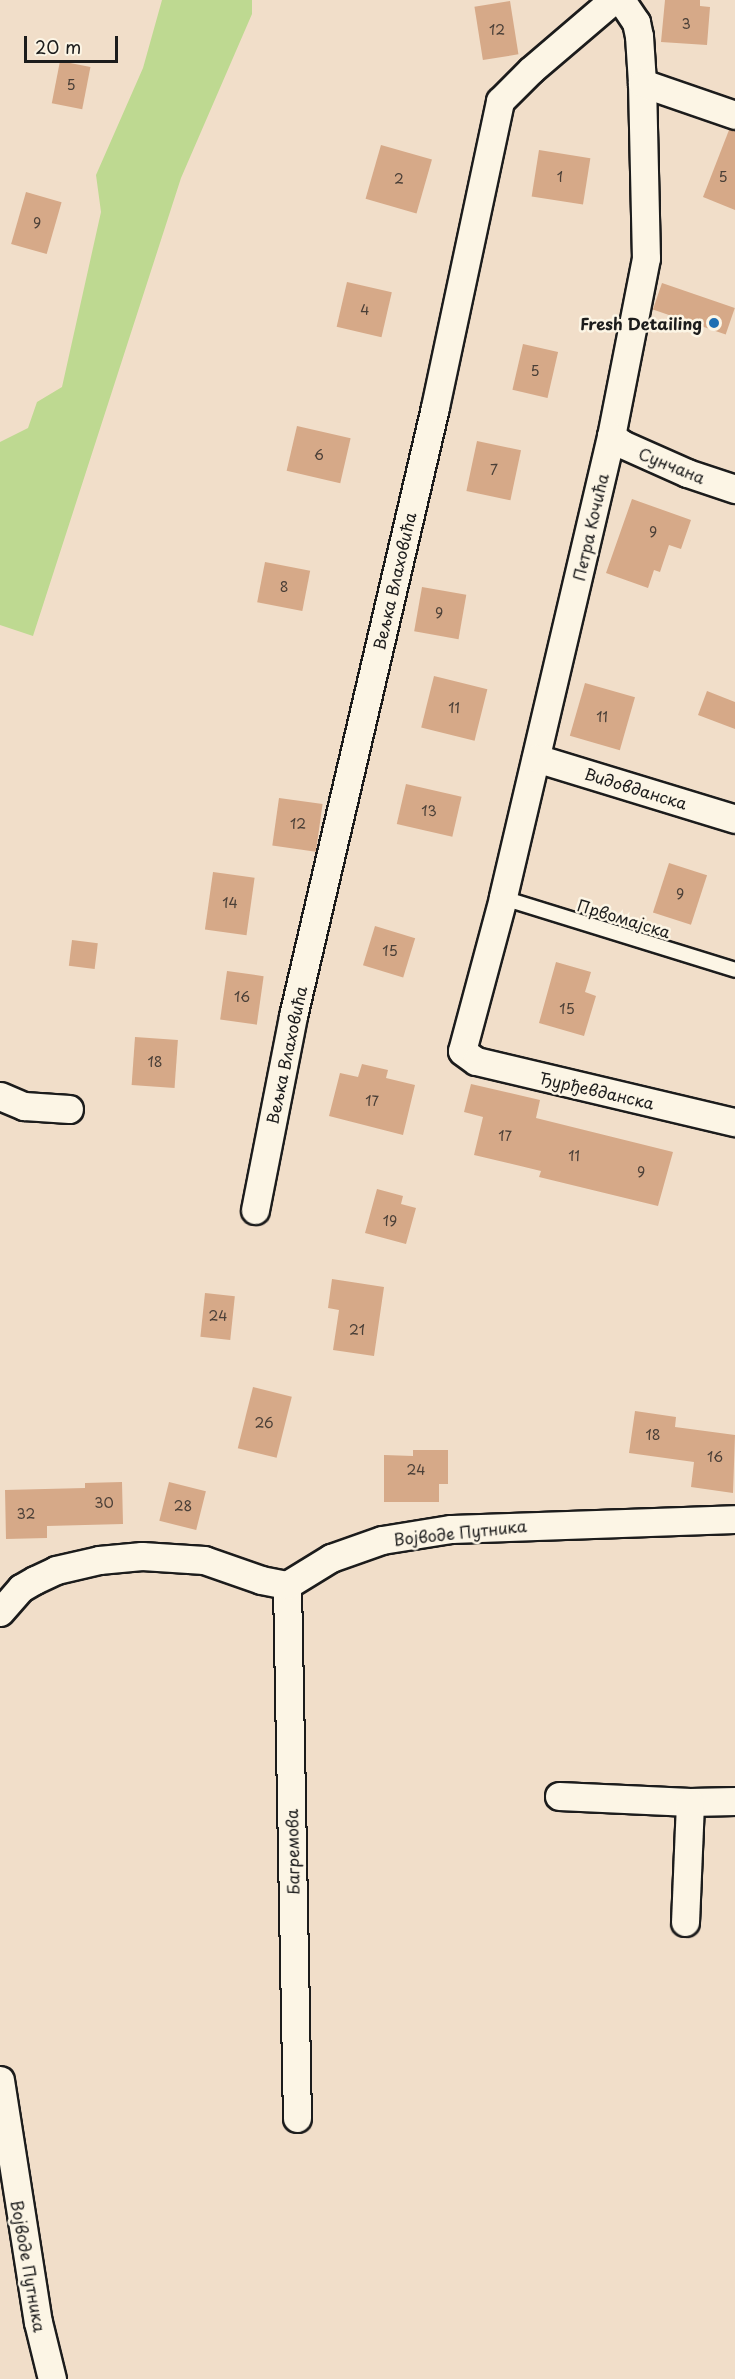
<!DOCTYPE html>
<html>
<head>
<meta charset="utf-8">
<style>
  body { margin:0 }
  #map { position:relative; width:735px; height:2379px; overflow:hidden; background:#f1dec9; font-family:"Playpen Sans",sans-serif }
  div>[style] { position:absolute }
  .green>* { inset:0; background:#bed991 }
  .building>* { inset:0; background:#d6a988; transform-origin:0 0 }
  .roads { filter:drop-shadow(2px 0 #1c1c1c) drop-shadow(-2px 0 #1c1c1c) drop-shadow(0 2px #1c1c1c) drop-shadow(0 -2px #1c1c1c) }
  .lane>* { height:14px; margin:-7px; padding:0 7px; transform-origin:7px; border-radius:7px; background:#fcf5e5 }
  .street>* { height:27px; margin:-13.5px; padding:0 13.5px; transform-origin:13.5px; border-radius:13.5px; background:#fcf5e5 }
  .dots>* { width:16px; height:16px; translate:-50% -50%; box-sizing:border-box; border:3px solid #fcf5e5; border-radius:50% }
  span { translate:-50% -50%; white-space:nowrap; text-align:center; line-height:1.15; -webkit-text-stroke:5px #fcf5e5; paint-order:stroke }
  .number-label { font-size:14px; color:#4a3f37 }
  .number-label span { -webkit-text-stroke-width:0 }
  .poi-label { font-size:16px; color:#1c1c1c; font-weight:700 }
  .right { translate:-100% -50%; text-align:right }
  .street-label { font-size:16px; color:#1c1c1c }
  .scale { position:absolute; left:24px; top:36px; width:94px; height:27px; box-sizing:border-box; border:3px solid #1c1c1c; border-top:0; padding-left:8px; font-size:18px; line-height:21px; white-space:nowrap; color:#1c1c1c; -webkit-text-stroke:4px #fcf5e5; paint-order:stroke }
</style>
</head>
<body>
<div id="map">
  <div class="green">
    <div style="clip-path:polygon(162px 0,252px 0,252px 14px,181px 178px,33px 636px,0 625px,0 442px,28px 428px,37px 402px,62px 387px,101px 212px,96px 175px,143px 68px)"></div>
  </div>
  <div class="building">
    <div style="clip-path:polygon(665px 0,700px 0,700px 6px,710px 7px,707px 45px,661px 42px)"></div>
    <div style="left:510px;top:1px;width:54px;height:36px;rotate:81deg"></div>
    <div style="left:60px;top:61px;width:31px;height:43px;rotate:11deg"></div>
    <div style="clip-path:polygon(729px 130px,735px 130px,735px 210px,703px 197px)"></div>
    <div style="left:381px;top:145px;width:53px;height:56px;rotate:16deg"></div>
    <div style="left:539px;top:150px;width:52px;height:47px;rotate:9deg"></div>
    <div style="left:26px;top:192px;width:37px;height:54px;rotate:16deg"></div>
    <div style="left:347px;top:282px;width:46px;height:46px;rotate:13deg"></div>
    <div style="left:662px;top:283px;width:77px;height:28px;rotate:19deg"></div>
    <div style="left:523px;top:344px;width:36px;height:47px;rotate:13deg"></div>
    <div style="left:297px;top:426px;width:55px;height:46px;rotate:13deg"></div>
    <div style="left:477px;top:441px;width:45px;height:51px;rotate:12deg"></div>
    <div style="clip-path:polygon(632px 499px,691px 520px,681px 549px,669px 545px,660px 572px,654px 570px,648px 588px,606px 573px)"></div>
    <div style="left:265px;top:562px;width:46px;height:41px;rotate:11deg"></div>
    <div style="left:422px;top:587px;width:45px;height:45px;rotate:10deg"></div>
    <div style="left:434px;top:676px;width:55px;height:53px;rotate:14deg"></div>
    <div style="left:585px;top:683px;width:52px;height:55px;rotate:16deg"></div>
    <div style="clip-path:polygon(707px 691px,735px 702px,735px 729px,698px 715px)"></div>
    <div style="left:406px;top:784px;width:57px;height:41px;rotate:13deg"></div>
    <div style="left:279px;top:798px;width:44px;height:48px;rotate:8deg"></div>
    <div style="left:669px;top:863px;width:40px;height:52px;rotate:18deg"></div>
    <div style="left:213px;top:872px;width:42px;height:58px;rotate:8deg"></div>
    <div style="left:375px;top:926px;width:42px;height:41px;rotate:17deg"></div>
    <div style="left:72px;top:940px;width:26px;height:26px;rotate:7deg"></div>
    <div style="clip-path:polygon(556px 962px,591px 972px,585px 992px,596px 996px,584px 1036px,539px 1023px)"></div>
    <div style="left:227px;top:971px;width:37px;height:49px;rotate:8deg"></div>
    <div style="left:135px;top:1037px;width:43px;height:48px;rotate:4deg"></div>
    <div style="clip-path:polygon(362px 1064px,388px 1070px,386px 1078px,415px 1085px,403px 1135px,329px 1116px,340px 1073px,358px 1077px)"></div>
    <div style="clip-path:polygon(471px 1084px,540px 1100px,536px 1118px,673px 1152px,658px 1206px,539px 1177px,541px 1171px,474px 1155px,483px 1117px,464px 1112px)"></div>
    <div style="clip-path:polygon(377px 1189px,403px 1196px,401px 1204px,416px 1208px,406px 1244px,365px 1233px)"></div>
    <div style="clip-path:polygon(332px 1279px,384px 1287px,374px 1356px,333px 1350px,339px 1310px,328px 1308px)"></div>
    <div style="left:205px;top:1293px;width:30px;height:44px;rotate:6deg"></div>
    <div style="left:253px;top:1387px;width:40px;height:63px;rotate:14deg"></div>
    <div style="clip-path:polygon(635px 1411px,676px 1417px,675px 1427px,735px 1435px,733px 1493px,691px 1487px,694px 1462px,629px 1453px)"></div>
    <div style="clip-path:polygon(413px 1450px,448px 1450px,448px 1484px,439px 1484px,439px 1502px,384px 1502px,384px 1455px,413px 1456px)"></div>
    <div style="clip-path:polygon(122px 1482px,123px 1524px,47px 1526px,47px 1538px,6px 1539px,5px 1490px,85px 1488px,85px 1483px)"></div>
    <div style="left:169px;top:1482px;width:38px;height:40px;rotate:14deg"></div>
  </div>
  <div class="roads">
    <div class="lane">
      <div style="left:503px;top:898px;width:243px;rotate:17.2deg"></div>
    </div>
    <div class="street">
      <div style="left:621px;top:0;width:27px;rotate:56deg"></div>
      <div style="left:636px;top:22px;width:14px;rotate:78deg"></div>
      <div style="left:639px;top:36px;width:47px;rotate:86.3deg"></div>
      <div style="left:642px;top:83px;width:175px;rotate:88.7deg"></div>
      <div style="left:646px;top:258px;width:181px;rotate:101.1deg"></div>
      <div style="left:611px;top:436px;width:474px;rotate:103.2deg"></div>
      <div style="left:503px;top:898px;width:158px;rotate:105deg"></div>
      <div style="left:462px;top:1051px;width:17px;rotate:36deg"></div>
      <div style="left:476px;top:1061px;width:266px;rotate:13.3deg"></div>
      <div style="left:642px;top:83px;width:98px;rotate:19deg"></div>
      <div style="left:611px;top:436px;width:14px;rotate:36deg"></div>
      <div style="left:622px;top:444px;width:71px;rotate:24deg"></div>
      <div style="left:687px;top:473px;width:51px;rotate:18.4deg"></div>
      <div style="left:536px;top:758px;width:208px;rotate:17deg"></div>
      <div style="left:0;top:1096px;width:26px;rotate:23deg"></div>
      <div style="left:24px;top:1106px;width:45px;rotate:3.8deg"></div>
      <div style="left:255px;top:1210px;width:198px;rotate:-78.9deg"></div>
      <div style="left:293px;top:1016px;width:625px;rotate:-76.87deg"></div>
      <div style="left:435px;top:407px;width:313px;rotate:-78deg"></div>
      <div style="left:500px;top:101px;width:44px;rotate:-45deg"></div>
      <div style="left:531px;top:70px;width:108px;rotate:-40.5deg"></div>
      <div style="left:287px;top:1585px;width:533px;rotate:88.93deg"></div>
      <div style="left:0;top:1612px;width:32px;rotate:-49deg"></div>
      <div style="left:21px;top:1588px;width:16px;rotate:-30deg"></div>
      <div style="left:35px;top:1580px;width:23px;rotate:-25deg"></div>
      <div style="left:56px;top:1570px;width:44px;rotate:-13.1deg"></div>
      <div style="left:99px;top:1560px;width:43px;rotate:-5.3deg"></div>
      <div style="left:142px;top:1556px;width:62px;rotate:3.7deg"></div>
      <div style="left:204px;top:1560px;width:60px;rotate:19.3deg"></div>
      <div style="left:261px;top:1580px;width:26px;rotate:11deg"></div>
      <div style="left:287px;top:1585px;width:52px;rotate:-31.5deg"></div>
      <div style="left:331px;top:1558px;width:54px;rotate:-19.4deg"></div>
      <div style="left:382px;top:1540px;width:70px;rotate:-9.1deg"></div>
      <div style="left:451px;top:1529px;width:284px;rotate:-2deg"></div>
      <div style="left:559px;top:1796px;width:131px;rotate:2.6deg"></div>
      <div style="left:690px;top:1802px;width:45px;rotate:-1.3deg"></div>
      <div style="left:685px;top:1922px;width:120px;rotate:-87.6deg"></div>
      <div style="left:0;top:2080px;width:245px;rotate:81.1deg"></div>
      <div style="left:38px;top:2322px;width:59px;rotate:76.2deg"></div>
    </div>
  </div>
  <div class="dots">
    <div style="left:714px;top:323px;background:#1f6fb2"></div>
  </div>
  <div class="number-label">
    <span style="left:686px;top:24px">3</span>
    <span style="left:497px;top:30px">12</span>
    <span style="left:71px;top:85px">5</span>
    <span style="left:560px;top:177px">1</span>
    <span style="left:723px;top:177px">5</span>
    <span style="left:399px;top:179px">2</span>
    <span style="left:37px;top:223px">9</span>
    <span style="left:365px;top:310px">4</span>
    <span style="left:535px;top:371px">5</span>
    <span style="left:319px;top:455px">6</span>
    <span style="left:494px;top:470px">7</span>
    <span style="left:653px;top:532px">9</span>
    <span style="left:284px;top:587px">8</span>
    <span style="left:439px;top:613px">9</span>
    <span style="left:454px;top:708px">11</span>
    <span style="left:602px;top:717px">11</span>
    <span style="left:429px;top:811px">13</span>
    <span style="left:298px;top:824px">12</span>
    <span style="left:680px;top:894px">9</span>
    <span style="left:230px;top:903px">14</span>
    <span style="left:390px;top:951px">15</span>
    <span style="left:242px;top:997px">16</span>
    <span style="left:567px;top:1009px">15</span>
    <span style="left:155px;top:1062px">18</span>
    <span style="left:372px;top:1101px">17</span>
    <span style="left:505px;top:1136px">17</span>
    <span style="left:574px;top:1156px">11</span>
    <span style="left:641px;top:1172px">9</span>
    <span style="left:390px;top:1221px">19</span>
    <span style="left:218px;top:1316px">24</span>
    <span style="left:357px;top:1330px">21</span>
    <span style="left:264px;top:1423px">26</span>
    <span style="left:653px;top:1435px">18</span>
    <span style="left:715px;top:1457px">16</span>
    <span style="left:416px;top:1470px">24</span>
    <span style="left:104px;top:1503px">30</span>
    <span style="left:183px;top:1506px">28</span>
    <span style="left:26px;top:1514px">32</span>
  </div>
  <div class="poi-label">
    <span class="right" style="left:702px;top:323px">Fresh Detailing</span>
  </div>
  <div class="street-label">
    <span style="left:672px;top:465px;rotate:22deg">Сунчана</span>
    <span style="left:590px;top:527px;rotate:-77deg">Петра Кочића</span>
    <span style="left:394px;top:581px;rotate:-77deg">Вељка Влаховића</span>
    <span style="left:636px;top:788px;rotate:17deg">Видовданска</span>
    <span style="left:624px;top:918px;rotate:17deg">Првомајска</span>
    <span style="left:286px;top:1055px;rotate:-78deg">Вељка Влаховића</span>
    <span style="left:597px;top:1090px;rotate:13deg">Ђурђевданска</span>
    <span style="left:460px;top:1532px;rotate:-6deg">Војводе Путника</span>
    <span style="left:292px;top:1852px;rotate:-91deg">Багремова</span>
    <span style="left:29px;top:2266px;rotate:80deg">Војводе Путника</span>
  </div>
  <div class="scale">20 m</div>
</div>
</body>
</html>
